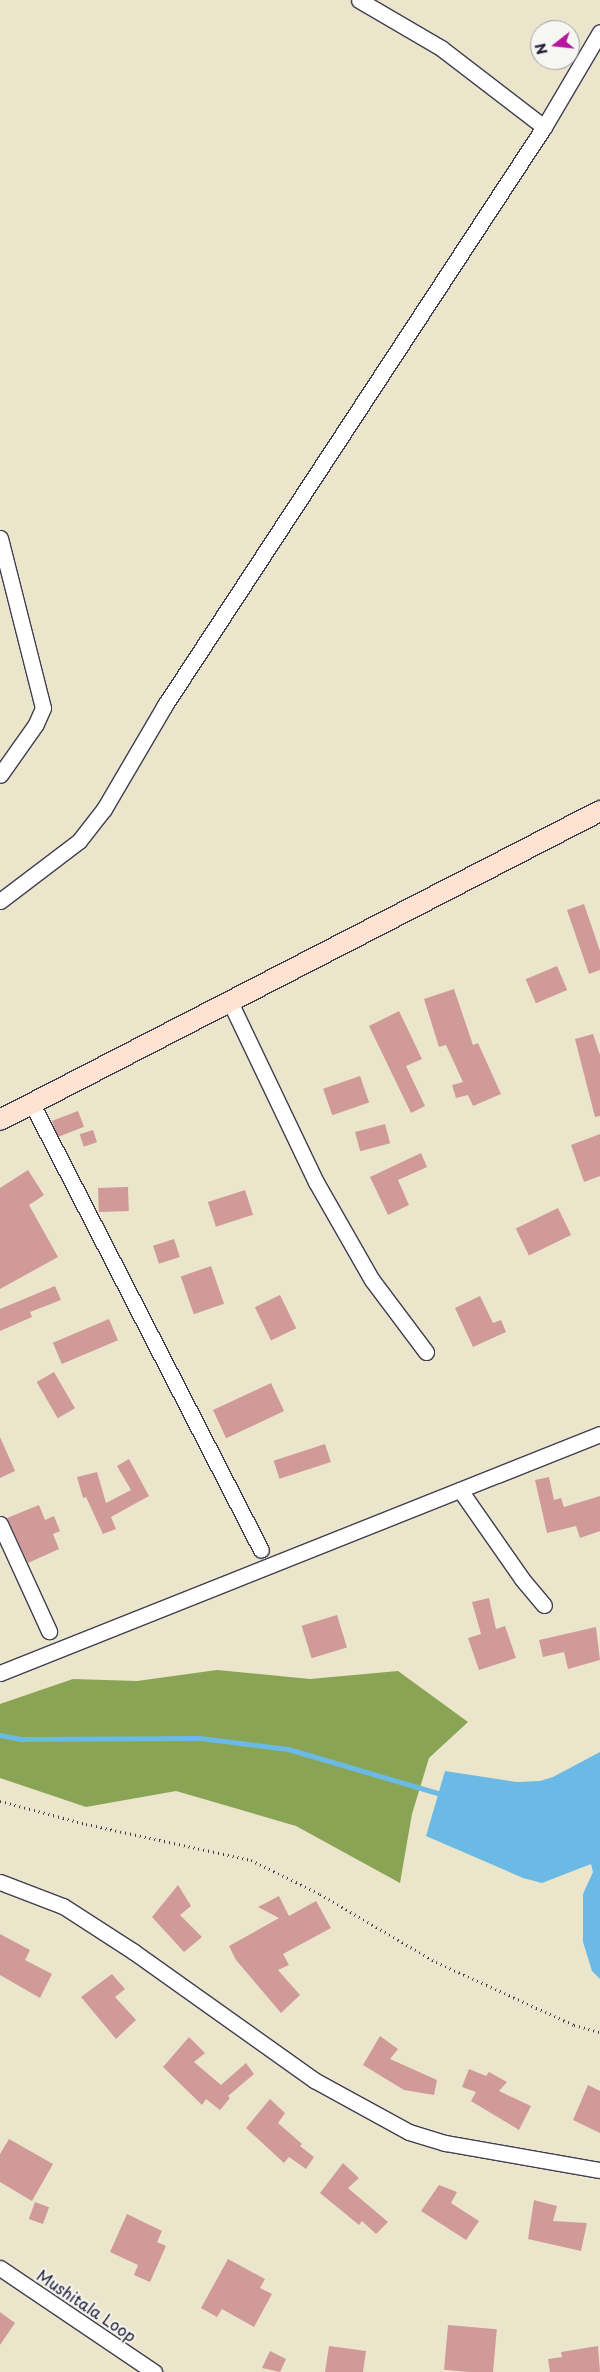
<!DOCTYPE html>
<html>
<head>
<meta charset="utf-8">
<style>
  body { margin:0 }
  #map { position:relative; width:600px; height:2372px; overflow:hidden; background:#ebe6cb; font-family:"Playpen Sans",sans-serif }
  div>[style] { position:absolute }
  .forest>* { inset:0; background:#8aa455 }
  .water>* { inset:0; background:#6abae5 }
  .stream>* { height:5px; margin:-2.5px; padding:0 2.5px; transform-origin:2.5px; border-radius:2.5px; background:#6abae5 }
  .building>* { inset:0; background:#d09a99; transform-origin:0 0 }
  .path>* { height:3px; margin-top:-1.5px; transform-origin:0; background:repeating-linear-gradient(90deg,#403f51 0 1px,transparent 0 5px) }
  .roads { filter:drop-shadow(1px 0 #403f51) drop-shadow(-1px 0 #403f51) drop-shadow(0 1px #403f51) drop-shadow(0 -1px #403f51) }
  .minor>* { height:15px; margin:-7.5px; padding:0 7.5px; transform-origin:7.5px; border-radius:7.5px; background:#fff }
  .secondary>* { height:20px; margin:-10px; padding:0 10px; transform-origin:10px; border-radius:10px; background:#fee3d2 }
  span { translate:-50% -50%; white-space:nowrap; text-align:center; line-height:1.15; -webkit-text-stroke:4px #f6f6f2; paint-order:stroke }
  .street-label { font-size:16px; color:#22223b }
  .north { position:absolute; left:530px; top:20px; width:50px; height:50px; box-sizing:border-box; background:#f6f6f2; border:1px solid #a1a1a9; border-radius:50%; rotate:254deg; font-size:14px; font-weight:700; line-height:20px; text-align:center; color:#22223b }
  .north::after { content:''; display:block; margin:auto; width:18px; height:22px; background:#b5179e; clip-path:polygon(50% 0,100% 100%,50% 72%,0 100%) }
</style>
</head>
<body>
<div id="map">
  <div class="forest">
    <div style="clip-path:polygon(217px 1670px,310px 1679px,398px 1671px,468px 1722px,429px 1758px,412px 1814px,400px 1883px,296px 1826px,176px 1791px,86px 1807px,0 1778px,0 1704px,73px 1679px,137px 1681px)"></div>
  </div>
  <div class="water">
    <div style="clip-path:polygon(600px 1752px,600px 1979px,592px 1971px,583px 1942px,583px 1894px,593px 1872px,591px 1864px,542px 1883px,523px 1878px,426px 1836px,445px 1771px,517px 1782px,540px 1781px,553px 1777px)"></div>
  </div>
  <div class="stream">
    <div style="left:0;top:1735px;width:21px;rotate:11deg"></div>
    <div style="left:21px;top:1739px;width:179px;rotate:-0.3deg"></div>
    <div style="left:200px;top:1738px;width:89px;rotate:7.1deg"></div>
    <div style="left:288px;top:1749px;width:163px;rotate:16.4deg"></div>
  </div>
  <div class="building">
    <div style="clip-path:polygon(584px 904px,600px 951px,600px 970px,589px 974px,567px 910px)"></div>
    <div style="left:557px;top:966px;width:26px;height:34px;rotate:67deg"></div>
    <div style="clip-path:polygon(454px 989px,473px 1045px,478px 1043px,501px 1094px,473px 1106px,468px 1095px,456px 1098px,452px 1085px,463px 1082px,446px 1045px,439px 1047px,424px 999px)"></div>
    <div style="clip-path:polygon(399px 1011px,422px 1059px,406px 1066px,425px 1106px,411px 1113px,369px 1026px)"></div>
    <div style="clip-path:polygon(593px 1034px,600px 1055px,600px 1116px,595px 1117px,575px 1039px)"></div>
    <div style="left:360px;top:1076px;width:28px;height:39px;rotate:71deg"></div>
    <div style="left:78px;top:1111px;width:17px;height:28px;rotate:69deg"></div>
    <div style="left:385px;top:1124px;width:20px;height:31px;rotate:75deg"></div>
    <div style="left:93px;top:1130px;width:13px;height:14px;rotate:72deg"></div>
    <div style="clip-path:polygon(600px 1134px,600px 1176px,584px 1182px,571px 1145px)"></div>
    <div style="clip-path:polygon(421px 1153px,427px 1167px,398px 1180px,409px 1205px,388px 1215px,370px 1177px)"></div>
    <div style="clip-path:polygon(28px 1170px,44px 1195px,29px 1205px,58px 1257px,0 1289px,0 1188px)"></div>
    <div style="left:128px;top:1187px;width:24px;height:30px;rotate:88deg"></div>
    <div style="left:245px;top:1190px;width:26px;height:39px;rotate:72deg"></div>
    <div style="left:558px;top:1208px;width:30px;height:47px;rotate:64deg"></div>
    <div style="left:174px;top:1239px;width:19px;height:22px;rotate:72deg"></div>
    <div style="left:211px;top:1266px;width:40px;height:32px;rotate:71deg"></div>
    <div style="clip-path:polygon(55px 1286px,61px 1300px,30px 1312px,32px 1317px,0 1331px,0 1309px)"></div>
    <div style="left:280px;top:1295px;width:37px;height:28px;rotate:64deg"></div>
    <div style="clip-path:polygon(480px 1296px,493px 1323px,501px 1320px,506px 1332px,473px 1347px,455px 1308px)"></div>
    <div style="left:109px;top:1319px;width:23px;height:61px;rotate:67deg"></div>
    <div style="left:54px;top:1372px;width:42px;height:20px;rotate:60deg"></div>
    <div style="left:271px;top:1383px;width:31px;height:64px;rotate:65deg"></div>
    <div style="clip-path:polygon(0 1437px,15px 1471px,0 1478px)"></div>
    <div style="left:325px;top:1444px;width:19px;height:54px;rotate:72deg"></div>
    <div style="clip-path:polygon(129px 1459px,149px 1496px,111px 1517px,116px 1529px,103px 1534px,86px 1497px,83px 1498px,77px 1477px,97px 1472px,106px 1503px,131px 1490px,117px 1466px)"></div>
    <div style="clip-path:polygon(549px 1477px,554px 1500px,561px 1498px,564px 1507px,600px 1496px,600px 1531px,580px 1538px,576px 1526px,547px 1533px,535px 1480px)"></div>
    <div style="clip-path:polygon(39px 1505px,45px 1520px,54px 1516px,60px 1531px,53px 1534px,59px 1549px,28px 1563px,7px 1518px)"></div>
    <div style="clip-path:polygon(489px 1598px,496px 1629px,505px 1626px,516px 1658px,479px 1670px,468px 1638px,481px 1634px,472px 1602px)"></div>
    <div style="left:337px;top:1615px;width:34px;height:37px;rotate:73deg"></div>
    <div style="clip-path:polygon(596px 1627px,600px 1660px,568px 1669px,564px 1652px,543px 1657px,539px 1640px)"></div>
    <div style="clip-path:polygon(178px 1885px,191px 1906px,180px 1915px,202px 1937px,184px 1952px,152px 1917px)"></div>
    <div style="clip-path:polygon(279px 1896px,289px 1916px,316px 1901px,331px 1928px,283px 1954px,289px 1965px,278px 1970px,300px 1995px,281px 2013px,236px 1960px,229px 1946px,279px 1918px,258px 1907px)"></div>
    <div style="clip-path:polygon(0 1934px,30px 1950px,25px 1960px,52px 1974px,40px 1998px,0 1975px)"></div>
    <div style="clip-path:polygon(112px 1974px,125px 1989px,115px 1997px,136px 2020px,116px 2039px,81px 1997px)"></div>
    <div style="clip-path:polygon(380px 2036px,398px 2049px,390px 2059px,437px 2080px,434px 2095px,404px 2090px,363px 2065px)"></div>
    <div style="clip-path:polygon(189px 2037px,205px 2053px,194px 2062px,221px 2085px,246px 2063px,254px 2074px,228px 2096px,230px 2098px,220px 2110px,206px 2099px,202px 2105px,163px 2067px)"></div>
    <div style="clip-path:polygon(469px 2069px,486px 2076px,489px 2072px,507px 2082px,499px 2091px,531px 2106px,519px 2130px,471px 2101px,476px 2092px,462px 2087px)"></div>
    <div style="clip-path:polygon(588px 2085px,600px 2091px,600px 2133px,573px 2120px)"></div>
    <div style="clip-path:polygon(270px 2099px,285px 2113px,278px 2123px,302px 2144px,300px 2146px,314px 2157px,306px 2169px,289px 2157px,284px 2163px,246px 2128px)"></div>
    <div style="clip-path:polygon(9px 2139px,53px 2164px,32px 2201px,0 2182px,0 2154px)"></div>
    <div style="clip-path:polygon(343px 2163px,359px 2178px,348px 2188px,388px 2222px,376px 2234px,362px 2221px,359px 2225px,320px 2193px)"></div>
    <div style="clip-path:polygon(439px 2185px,457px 2192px,451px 2203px,479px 2221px,466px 2240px,421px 2211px)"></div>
    <div style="clip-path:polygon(534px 2200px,557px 2206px,553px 2221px,587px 2223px,581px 2251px,528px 2239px)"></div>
    <div style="left:35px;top:2202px;width:15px;height:18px;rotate:20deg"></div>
    <div style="clip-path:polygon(127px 2214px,162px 2231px,157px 2242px,166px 2246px,150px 2282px,134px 2275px,138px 2265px,110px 2252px)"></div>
    <div style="clip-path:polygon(228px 2259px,265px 2279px,260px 2288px,272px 2294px,254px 2327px,222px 2309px,217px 2317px,201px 2308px)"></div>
    <div style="clip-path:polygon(0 2312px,15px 2323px,0 2345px)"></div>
    <div style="left:448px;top:2325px;width:49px;height:45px;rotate:5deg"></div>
    <div style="clip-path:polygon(329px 2346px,366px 2351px,363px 2372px,325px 2372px)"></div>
    <div style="clip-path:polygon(598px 2346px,600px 2372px,550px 2372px,548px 2359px,562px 2357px,561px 2352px)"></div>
    <div style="clip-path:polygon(270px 2351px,286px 2359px,280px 2372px,262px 2368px)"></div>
  </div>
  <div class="path">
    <div style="left:0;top:1801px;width:89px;rotate:15deg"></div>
    <div style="left:86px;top:1824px;width:169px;rotate:12.3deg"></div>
    <div style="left:251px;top:1860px;width:77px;rotate:26.2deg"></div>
    <div style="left:320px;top:1894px;width:134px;rotate:30.4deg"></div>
    <div style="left:436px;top:1962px;width:152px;rotate:24.5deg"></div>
    <div style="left:574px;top:2025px;width:27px;rotate:15deg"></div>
  </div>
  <div class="roads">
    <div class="minor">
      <div style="left:359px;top:0;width:95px;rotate:30.3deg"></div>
      <div style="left:441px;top:48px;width:130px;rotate:37.5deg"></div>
      <div style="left:544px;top:127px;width:110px;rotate:-59.5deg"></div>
      <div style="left:0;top:538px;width:175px;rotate:75.8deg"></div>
      <div style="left:43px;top:708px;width:17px;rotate:114deg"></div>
      <div style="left:36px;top:724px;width:62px;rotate:125.2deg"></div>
      <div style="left:0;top:901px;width:99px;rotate:-37.2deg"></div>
      <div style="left:79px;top:841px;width:41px;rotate:-52deg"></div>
      <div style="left:104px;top:809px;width:121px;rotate:-59.6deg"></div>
      <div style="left:165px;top:705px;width:691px;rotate:-56.75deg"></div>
      <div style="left:231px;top:1004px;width:197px;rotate:64.5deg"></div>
      <div style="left:316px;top:1182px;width:113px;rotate:60.3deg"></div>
      <div style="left:372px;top:1280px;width:90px;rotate:53.1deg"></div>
      <div style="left:32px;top:1104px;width:501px;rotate:62.82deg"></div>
      <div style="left:460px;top:1490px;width:108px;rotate:55.1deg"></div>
      <div style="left:522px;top:1579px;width:34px;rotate:50deg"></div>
      <div style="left:0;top:1524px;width:118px;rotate:65.4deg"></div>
      <div style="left:0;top:1673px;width:646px;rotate:-21.72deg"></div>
      <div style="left:0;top:1882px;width:67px;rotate:20.9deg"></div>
      <div style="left:63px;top:1906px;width:85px;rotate:32.9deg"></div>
      <div style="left:134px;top:1952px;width:221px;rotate:35.4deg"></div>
      <div style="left:314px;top:2080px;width:108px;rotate:28.7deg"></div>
      <div style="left:409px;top:2132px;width:38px;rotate:17deg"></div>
      <div style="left:445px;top:2143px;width:157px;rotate:9.9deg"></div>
      <div style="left:0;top:2268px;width:186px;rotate:34deg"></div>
    </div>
    <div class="secondary">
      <div style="left:0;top:1120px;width:675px;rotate:-27.25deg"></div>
    </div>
  </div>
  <div class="street-label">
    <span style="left:87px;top:2305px;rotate:34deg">Mushitala Loop</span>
  </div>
  <div class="north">N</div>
</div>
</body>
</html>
